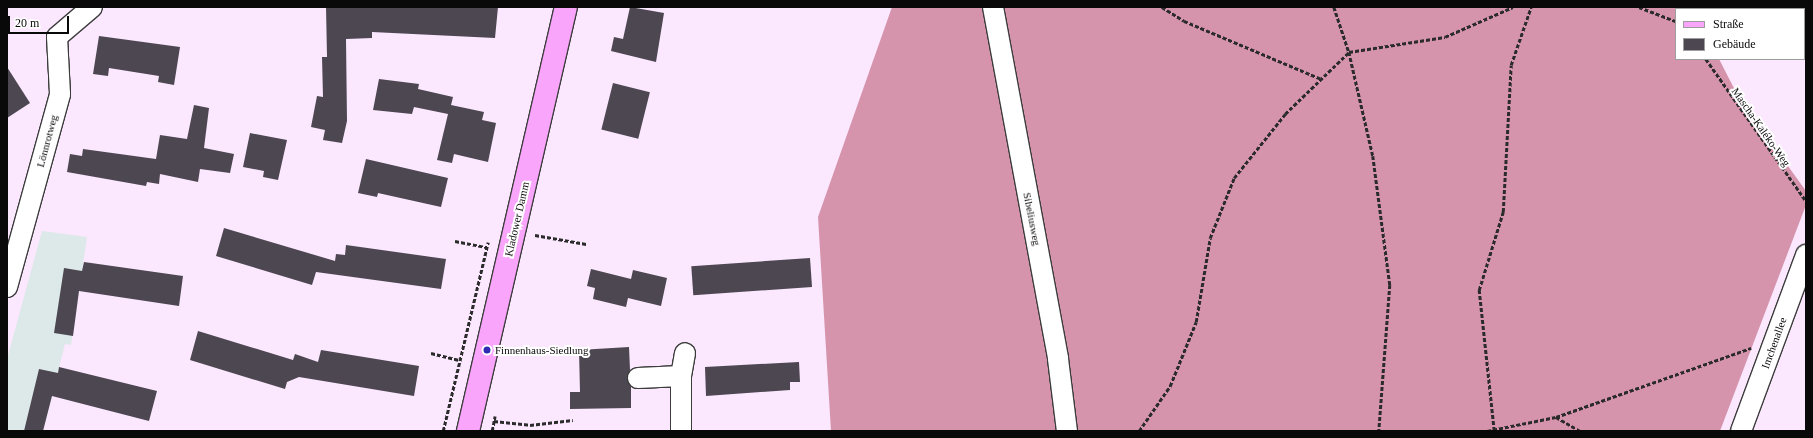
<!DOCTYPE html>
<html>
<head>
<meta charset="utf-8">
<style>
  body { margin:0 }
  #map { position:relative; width:1813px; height:438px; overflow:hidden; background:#fbe7fe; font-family:"Times New Roman",serif }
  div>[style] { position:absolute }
  .industrial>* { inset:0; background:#dde9e8 }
  .forest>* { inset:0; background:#d594ac }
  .building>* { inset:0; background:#4c4751; transform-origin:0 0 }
  .path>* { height:2.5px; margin-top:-1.25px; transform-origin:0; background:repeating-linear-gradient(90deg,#2b2b2b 0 4px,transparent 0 6px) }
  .roads { filter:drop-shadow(1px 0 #3c3c3c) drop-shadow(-1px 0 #3c3c3c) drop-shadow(0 1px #3c3c3c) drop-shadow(0 -1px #3c3c3c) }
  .street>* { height:20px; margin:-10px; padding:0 10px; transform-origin:10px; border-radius:10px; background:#fff }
  .secondary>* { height:22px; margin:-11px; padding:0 11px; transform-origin:11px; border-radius:11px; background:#f9a5fb }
  .dots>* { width:11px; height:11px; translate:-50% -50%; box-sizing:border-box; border:2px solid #fff; border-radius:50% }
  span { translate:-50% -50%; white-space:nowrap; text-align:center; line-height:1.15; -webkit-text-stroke:4px #fff; paint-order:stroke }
  .street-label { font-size:11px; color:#090909 }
  .poi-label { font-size:11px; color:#090909 }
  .left { translate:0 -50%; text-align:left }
  .frame { position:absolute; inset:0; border:8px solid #090909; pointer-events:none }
  .legend { position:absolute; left:1675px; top:8px; width:130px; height:52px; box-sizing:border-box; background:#fff; border:1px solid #9d9d9d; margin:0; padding:5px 7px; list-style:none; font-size:12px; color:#090909 }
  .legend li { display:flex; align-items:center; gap:8px; height:20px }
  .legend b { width:20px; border:1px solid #9d9d9d }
  .scale { position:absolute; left:8px; top:16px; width:61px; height:18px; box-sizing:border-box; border:2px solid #090909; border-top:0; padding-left:5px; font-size:12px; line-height:14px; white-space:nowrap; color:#090909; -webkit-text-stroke:3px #fff; paint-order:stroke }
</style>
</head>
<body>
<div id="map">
  <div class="industrial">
    <div style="clip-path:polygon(42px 231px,87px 237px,71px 345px,65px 344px,43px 431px,7px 431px,7px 359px)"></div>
  </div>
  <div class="forest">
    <div style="clip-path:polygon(892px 7px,1697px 7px,1676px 9px,1676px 59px,1719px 59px,1739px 98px,1806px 191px,1806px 205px,1720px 431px,831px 431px,818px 217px)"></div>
  </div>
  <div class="building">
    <div style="clip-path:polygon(326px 7px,498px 7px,495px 38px,372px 32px,372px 38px,346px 39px,347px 121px,342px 143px,323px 140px,325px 130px,311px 127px,317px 96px,323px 97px,322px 57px,327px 57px)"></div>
    <div style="clip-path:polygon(630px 7px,664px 13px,656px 62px,611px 51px,614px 37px,623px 39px)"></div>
    <div style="clip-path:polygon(99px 36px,180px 47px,174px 85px,158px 82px,159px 76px,109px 68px,108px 76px,93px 74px)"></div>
    <div style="clip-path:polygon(7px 67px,30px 103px,7px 118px)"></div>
    <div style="clip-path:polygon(379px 79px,419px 84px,418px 89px,453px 97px,451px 105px,484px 112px,482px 120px,496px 123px,488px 162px,454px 154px,452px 163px,437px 160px,448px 114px,414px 107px,412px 114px,373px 110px)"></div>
    <div style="left:613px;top:83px;width:38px;height:48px;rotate:14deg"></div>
    <div style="clip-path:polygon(194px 105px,209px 108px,204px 148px,234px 154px,230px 173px,200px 169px,198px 182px,160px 174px,159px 184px,147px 182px,146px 186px,67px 172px,70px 154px,82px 156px,83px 149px,156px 159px,160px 135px,187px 139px)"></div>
    <div style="clip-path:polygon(250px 133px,287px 140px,278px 180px,263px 177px,264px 171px,243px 167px)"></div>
    <div style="clip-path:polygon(366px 159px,448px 178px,441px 207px,378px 193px,377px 197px,358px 193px)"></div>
    <div style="clip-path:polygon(224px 228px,335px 261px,336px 254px,345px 255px,346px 245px,446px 259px,441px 289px,316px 272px,312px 285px,216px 256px)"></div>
    <div style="left:810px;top:258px;width:29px;height:119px;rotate:86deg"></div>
    <div style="clip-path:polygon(84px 262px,183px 276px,179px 306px,79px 291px,73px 336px,54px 333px,64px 268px,82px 271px)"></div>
    <div style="clip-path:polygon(591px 269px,631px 279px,633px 270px,667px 278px,661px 306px,628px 298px,626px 307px,593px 299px,595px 288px,587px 286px)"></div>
    <div style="clip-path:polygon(198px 331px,293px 360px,295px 354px,318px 362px,321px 350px,419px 366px,414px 396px,299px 377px,287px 382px,285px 389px,190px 360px)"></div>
    <div style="clip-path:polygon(629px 347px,630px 370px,627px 378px,631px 387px,631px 408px,570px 409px,570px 392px,580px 392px,579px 350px)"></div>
    <div style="clip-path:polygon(799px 362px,800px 382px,790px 382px,790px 390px,706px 396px,705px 367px)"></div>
    <div style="clip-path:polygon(59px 367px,157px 391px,149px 421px,52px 396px,43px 431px,24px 431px,39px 369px,58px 373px)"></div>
  </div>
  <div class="path">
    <div style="left:1162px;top:7px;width:26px;rotate:32deg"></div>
    <div style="left:1184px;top:21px;width:149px;rotate:22.9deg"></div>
    <div style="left:1334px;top:7px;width:47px;rotate:71.6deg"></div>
    <div style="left:1349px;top:52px;width:107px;rotate:77deg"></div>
    <div style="left:1373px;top:156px;width:130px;rotate:82.5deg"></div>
    <div style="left:1390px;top:285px;width:146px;rotate:94.3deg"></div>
    <div style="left:1639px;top:7px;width:40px;rotate:21deg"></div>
    <div style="left:1689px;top:7px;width:2px;rotate:63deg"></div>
    <div style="left:1706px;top:59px;width:174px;rotate:54.8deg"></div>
    <div style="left:535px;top:235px;width:52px;rotate:10deg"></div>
    <div style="left:455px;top:241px;width:32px;rotate:11deg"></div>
    <div style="left:431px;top:353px;width:30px;rotate:14deg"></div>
    <div style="left:1556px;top:417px;width:28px;rotate:30deg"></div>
    <div style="left:494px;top:421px;width:36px;rotate:6deg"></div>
    <div style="left:530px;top:425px;width:43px;rotate:-6.6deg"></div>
    <div style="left:443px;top:431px;width:194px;rotate:-76.6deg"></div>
    <div style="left:492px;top:431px;width:15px;rotate:-79deg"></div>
    <div style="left:1139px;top:431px;width:55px;rotate:-55.4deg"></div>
    <div style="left:1170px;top:386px;width:69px;rotate:-67.9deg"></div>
    <div style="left:1196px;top:322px;width:85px;rotate:-80.5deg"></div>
    <div style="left:1210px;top:238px;width:65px;rotate:-68.2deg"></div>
    <div style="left:1234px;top:178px;width:82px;rotate:-51.4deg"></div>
    <div style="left:1285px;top:114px;width:89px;rotate:-44.1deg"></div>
    <div style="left:1349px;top:52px;width:97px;rotate:-8.9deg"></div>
    <div style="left:1445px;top:37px;width:74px;rotate:-23.8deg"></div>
    <div style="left:1487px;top:431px;width:70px;rotate:-11.5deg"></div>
    <div style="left:1556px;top:417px;width:207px;rotate:-19.5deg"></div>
    <div style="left:1494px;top:431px;width:142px;rotate:-96.1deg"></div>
    <div style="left:1479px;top:290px;width:82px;rotate:-72.9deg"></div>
    <div style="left:1503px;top:212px;width:147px;rotate:-86.9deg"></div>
    <div style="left:1511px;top:65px;width:61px;rotate:-71deg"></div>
  </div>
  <div class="roads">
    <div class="street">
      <div style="left:993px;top:7px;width:358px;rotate:79.5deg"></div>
      <div style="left:1058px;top:359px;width:73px;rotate:82.9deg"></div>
      <div style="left:7px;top:287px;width:200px;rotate:-74.6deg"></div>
      <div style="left:60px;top:94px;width:57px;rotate:-93deg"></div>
      <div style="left:57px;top:37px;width:46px;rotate:-40.6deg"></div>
      <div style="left:638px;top:378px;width:43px;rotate:-2.7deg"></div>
      <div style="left:681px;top:431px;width:55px;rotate:-90deg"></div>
      <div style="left:681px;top:376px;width:23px;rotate:-80deg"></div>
      <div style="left:1741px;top:431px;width:188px;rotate:-69.7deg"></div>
    </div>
    <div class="secondary">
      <div style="left:468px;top:431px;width:435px;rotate:-77deg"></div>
    </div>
  </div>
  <div class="dots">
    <div style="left:487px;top:350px;background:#2f2ab1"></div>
  </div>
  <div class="street-label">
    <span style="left:1761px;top:127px;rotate:55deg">Mascha-Kaléko-Weg</span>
    <span style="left:47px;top:141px;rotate:-75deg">Lönnrotweg</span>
    <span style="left:517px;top:219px;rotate:-77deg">Kladower Damm</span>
    <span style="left:1032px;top:219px;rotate:79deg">Sibeliusweg</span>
    <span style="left:1774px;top:343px;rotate:-70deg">Imchenallee</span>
  </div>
  <div class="poi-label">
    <span class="left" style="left:495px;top:350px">Finnenhaus-Siedlung</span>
  </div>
  <div class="frame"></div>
  <ul class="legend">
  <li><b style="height:5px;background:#f9a5fb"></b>Straße</li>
  <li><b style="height:11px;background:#4c4751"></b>Gebäude</li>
  </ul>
  <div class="scale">20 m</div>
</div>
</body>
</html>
